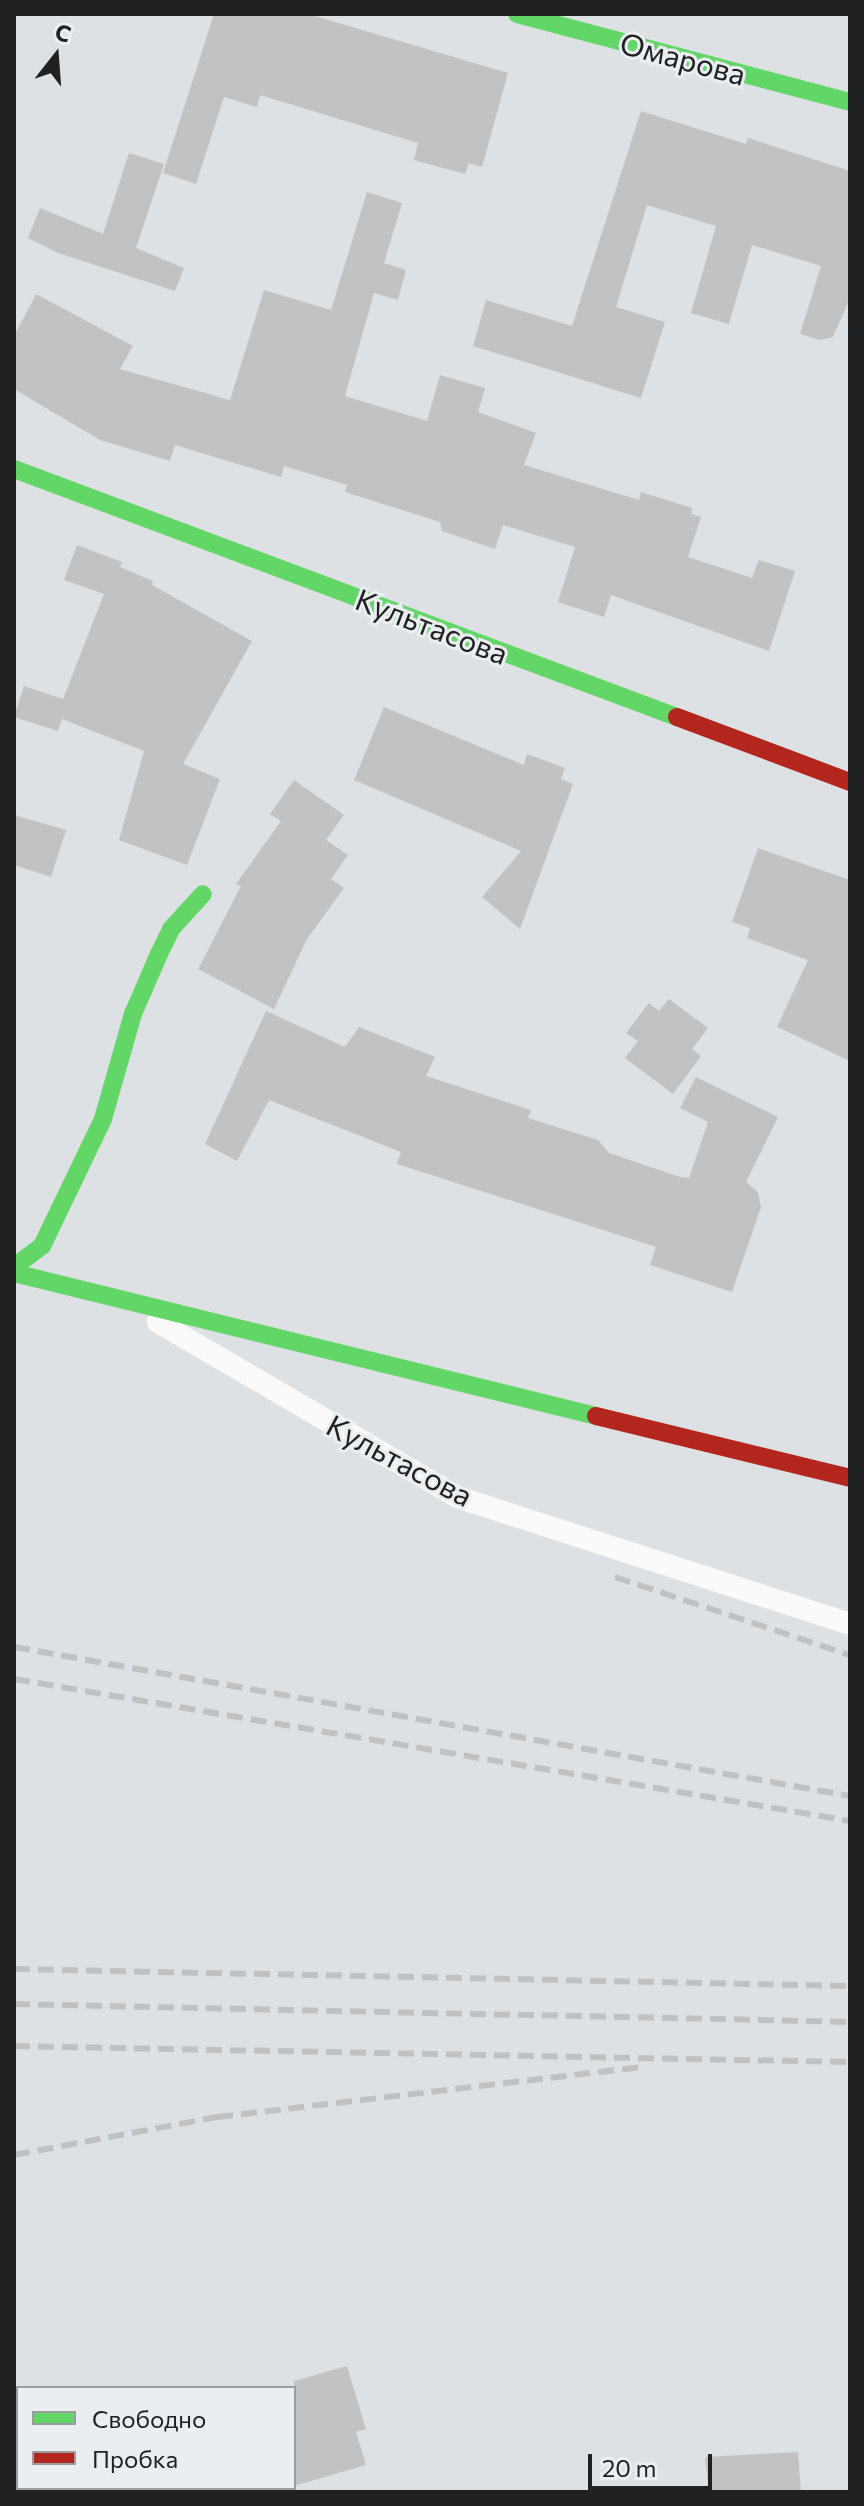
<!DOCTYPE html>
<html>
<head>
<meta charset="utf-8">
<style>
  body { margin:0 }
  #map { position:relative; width:864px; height:2506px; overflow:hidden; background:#dee1e3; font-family:Commissioner,sans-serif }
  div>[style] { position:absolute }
  .building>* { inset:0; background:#c1c2c4 }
  .lane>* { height:22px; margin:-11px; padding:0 11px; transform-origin:11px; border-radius:11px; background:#fafafb }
  .fast>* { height:18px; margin:-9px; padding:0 9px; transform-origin:9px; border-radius:9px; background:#63d668 }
  .jam>* { height:18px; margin:-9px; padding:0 9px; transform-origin:9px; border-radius:9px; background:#b3261e }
  .rail>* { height:6px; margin-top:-3px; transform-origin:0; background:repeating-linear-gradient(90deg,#c0c1c2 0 16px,transparent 0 24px) }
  span { translate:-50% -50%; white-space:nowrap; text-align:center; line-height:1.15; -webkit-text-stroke:6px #ebeef1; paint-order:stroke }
  .street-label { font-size:30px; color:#202122 }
  .frame { position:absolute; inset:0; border:16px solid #202122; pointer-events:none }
  .legend { position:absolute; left:16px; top:2386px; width:280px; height:104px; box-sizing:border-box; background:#ebeef1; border:2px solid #9a9c9e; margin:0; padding:10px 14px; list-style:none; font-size:24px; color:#202122 }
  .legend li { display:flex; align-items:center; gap:16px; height:40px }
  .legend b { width:40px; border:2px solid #9a9c9e }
  .north { position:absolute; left:16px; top:16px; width:80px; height:80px; -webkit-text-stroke:6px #ebeef1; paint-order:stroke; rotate:17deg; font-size:22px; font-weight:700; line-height:32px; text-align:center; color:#202122 }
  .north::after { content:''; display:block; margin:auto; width:28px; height:36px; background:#202122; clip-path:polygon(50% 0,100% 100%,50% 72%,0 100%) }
  .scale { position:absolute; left:588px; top:2454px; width:124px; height:36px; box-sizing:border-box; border:4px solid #202122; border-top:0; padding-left:10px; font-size:24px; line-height:28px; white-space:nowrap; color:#202122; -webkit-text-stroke:6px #ebeef1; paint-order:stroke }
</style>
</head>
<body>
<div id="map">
  <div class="building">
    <div style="clip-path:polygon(214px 14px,308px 14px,508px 73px,482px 167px,469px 163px,465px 174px,414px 160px,418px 143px,260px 95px,257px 107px,224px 97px,196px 184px,163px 173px)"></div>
    <div style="clip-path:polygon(641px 111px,746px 144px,748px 138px,850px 171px,850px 298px,833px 337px,820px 340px,800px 334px,821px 266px,752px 245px,729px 324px,691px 313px,716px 226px,647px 205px,616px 307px,665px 322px,641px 398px,473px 346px,486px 300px,572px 326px)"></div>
    <div style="clip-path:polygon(129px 153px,164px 164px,136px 248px,184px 268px,175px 291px,58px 253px,28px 238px,40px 208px,103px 234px)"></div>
    <div style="clip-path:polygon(367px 192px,402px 203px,384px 263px,406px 270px,398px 300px,374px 293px,345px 396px,427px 421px,440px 375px,485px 388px,478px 412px,536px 433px,524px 465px,639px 500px,641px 492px,692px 508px,691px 514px,701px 517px,688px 557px,752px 578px,759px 560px,795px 571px,769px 651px,611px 595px,604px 617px,558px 602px,575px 547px,503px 525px,495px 549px,442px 531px,440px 522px,345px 492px,347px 485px,284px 466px,281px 477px,175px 445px,170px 461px,100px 440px,14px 389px,14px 336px,36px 294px,133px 346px,120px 369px,230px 400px,264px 290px,331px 310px)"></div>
    <div style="clip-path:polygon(77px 545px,122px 562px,120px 567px,153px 581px,152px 585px,252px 641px,183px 764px,220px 779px,187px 865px,119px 840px,144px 751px,62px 719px,58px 731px,14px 717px,24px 686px,63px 699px,104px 594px,64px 580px)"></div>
    <div style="clip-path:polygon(384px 707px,524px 765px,527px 754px,565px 768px,561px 779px,573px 784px,520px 929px,482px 897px,521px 851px,354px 780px)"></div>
    <div style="clip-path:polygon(294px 780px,344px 815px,326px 840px,348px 855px,331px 879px,344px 888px,307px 939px,274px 1009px,198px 969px,241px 886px,236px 884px,281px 821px,270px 814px)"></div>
    <div style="clip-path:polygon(14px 815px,66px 830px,51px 877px,14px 865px)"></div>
    <div style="clip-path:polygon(758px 848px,850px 880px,850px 1061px,777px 1027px,808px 960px,747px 938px,750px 928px,732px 922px)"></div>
    <div style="clip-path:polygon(669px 999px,708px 1028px,692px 1049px,701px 1056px,673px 1094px,625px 1058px,638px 1041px,626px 1033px,649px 1003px,659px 1011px)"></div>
    <div style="clip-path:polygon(266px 1011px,345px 1047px,359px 1027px,435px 1057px,426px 1076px,531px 1110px,528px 1118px,598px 1140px,609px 1153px,680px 1177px,689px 1178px,708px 1122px,680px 1108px,696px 1077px,778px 1117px,746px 1182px,758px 1192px,761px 1207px,732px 1292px,650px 1265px,656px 1247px,397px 1164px,401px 1152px,269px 1100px,237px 1161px,205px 1144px)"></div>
    <div style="clip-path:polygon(347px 2366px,366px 2429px,356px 2432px,366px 2465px,294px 2486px,294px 2381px)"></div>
    <div style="clip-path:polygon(798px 2452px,801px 2492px,709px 2492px,705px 2457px)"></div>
  </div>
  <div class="lane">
    <div style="left:158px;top:1322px;width:346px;rotate:30.3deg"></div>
    <div style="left:457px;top:1497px;width:413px;rotate:17.9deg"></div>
  </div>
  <div class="fast">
    <div style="left:517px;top:14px;width:344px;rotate:14.8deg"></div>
    <div style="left:14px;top:469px;width:708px;rotate:20.51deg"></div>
    <div style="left:14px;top:1267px;width:35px;rotate:-37deg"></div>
    <div style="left:42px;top:1246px;width:141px;rotate:-64.3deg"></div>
    <div style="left:103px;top:1119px;width:109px;rotate:-74.1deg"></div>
    <div style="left:133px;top:1014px;width:65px;rotate:-66.6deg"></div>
    <div style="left:159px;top:954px;width:28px;rotate:-64deg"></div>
    <div style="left:171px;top:929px;width:47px;rotate:-47.6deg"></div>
    <div style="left:14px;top:1273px;width:599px;rotate:13.8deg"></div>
  </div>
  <div class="jam">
    <div style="left:677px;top:717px;width:185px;rotate:20.6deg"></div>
    <div style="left:596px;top:1416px;width:261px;rotate:13.7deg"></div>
  </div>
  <div class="rail">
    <div style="left:615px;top:1577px;width:248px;rotate:18.4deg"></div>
    <div style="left:14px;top:1647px;width:849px;rotate:10.11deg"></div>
    <div style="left:14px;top:1679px;width:848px;rotate:9.64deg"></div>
    <div style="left:14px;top:1969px;width:836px;rotate:1.16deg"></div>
    <div style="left:14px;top:2004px;width:836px;rotate:1.23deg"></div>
    <div style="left:14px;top:2046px;width:836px;rotate:1.1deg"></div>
    <div style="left:14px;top:2155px;width:207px;rotate:-10.6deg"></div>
    <div style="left:217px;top:2117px;width:428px;rotate:-6.7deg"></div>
  </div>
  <div class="street-label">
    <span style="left:683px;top:58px;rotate:15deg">Омарова</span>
    <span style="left:432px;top:626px;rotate:21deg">Культасова</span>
    <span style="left:400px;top:1460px;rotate:28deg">Культасова</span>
  </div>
  <div class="frame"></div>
  <ul class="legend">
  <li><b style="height:10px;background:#63d668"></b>Свободно</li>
  <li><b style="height:10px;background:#b3261e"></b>Пробка</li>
  </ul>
  <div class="north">С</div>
  <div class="scale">20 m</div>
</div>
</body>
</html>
